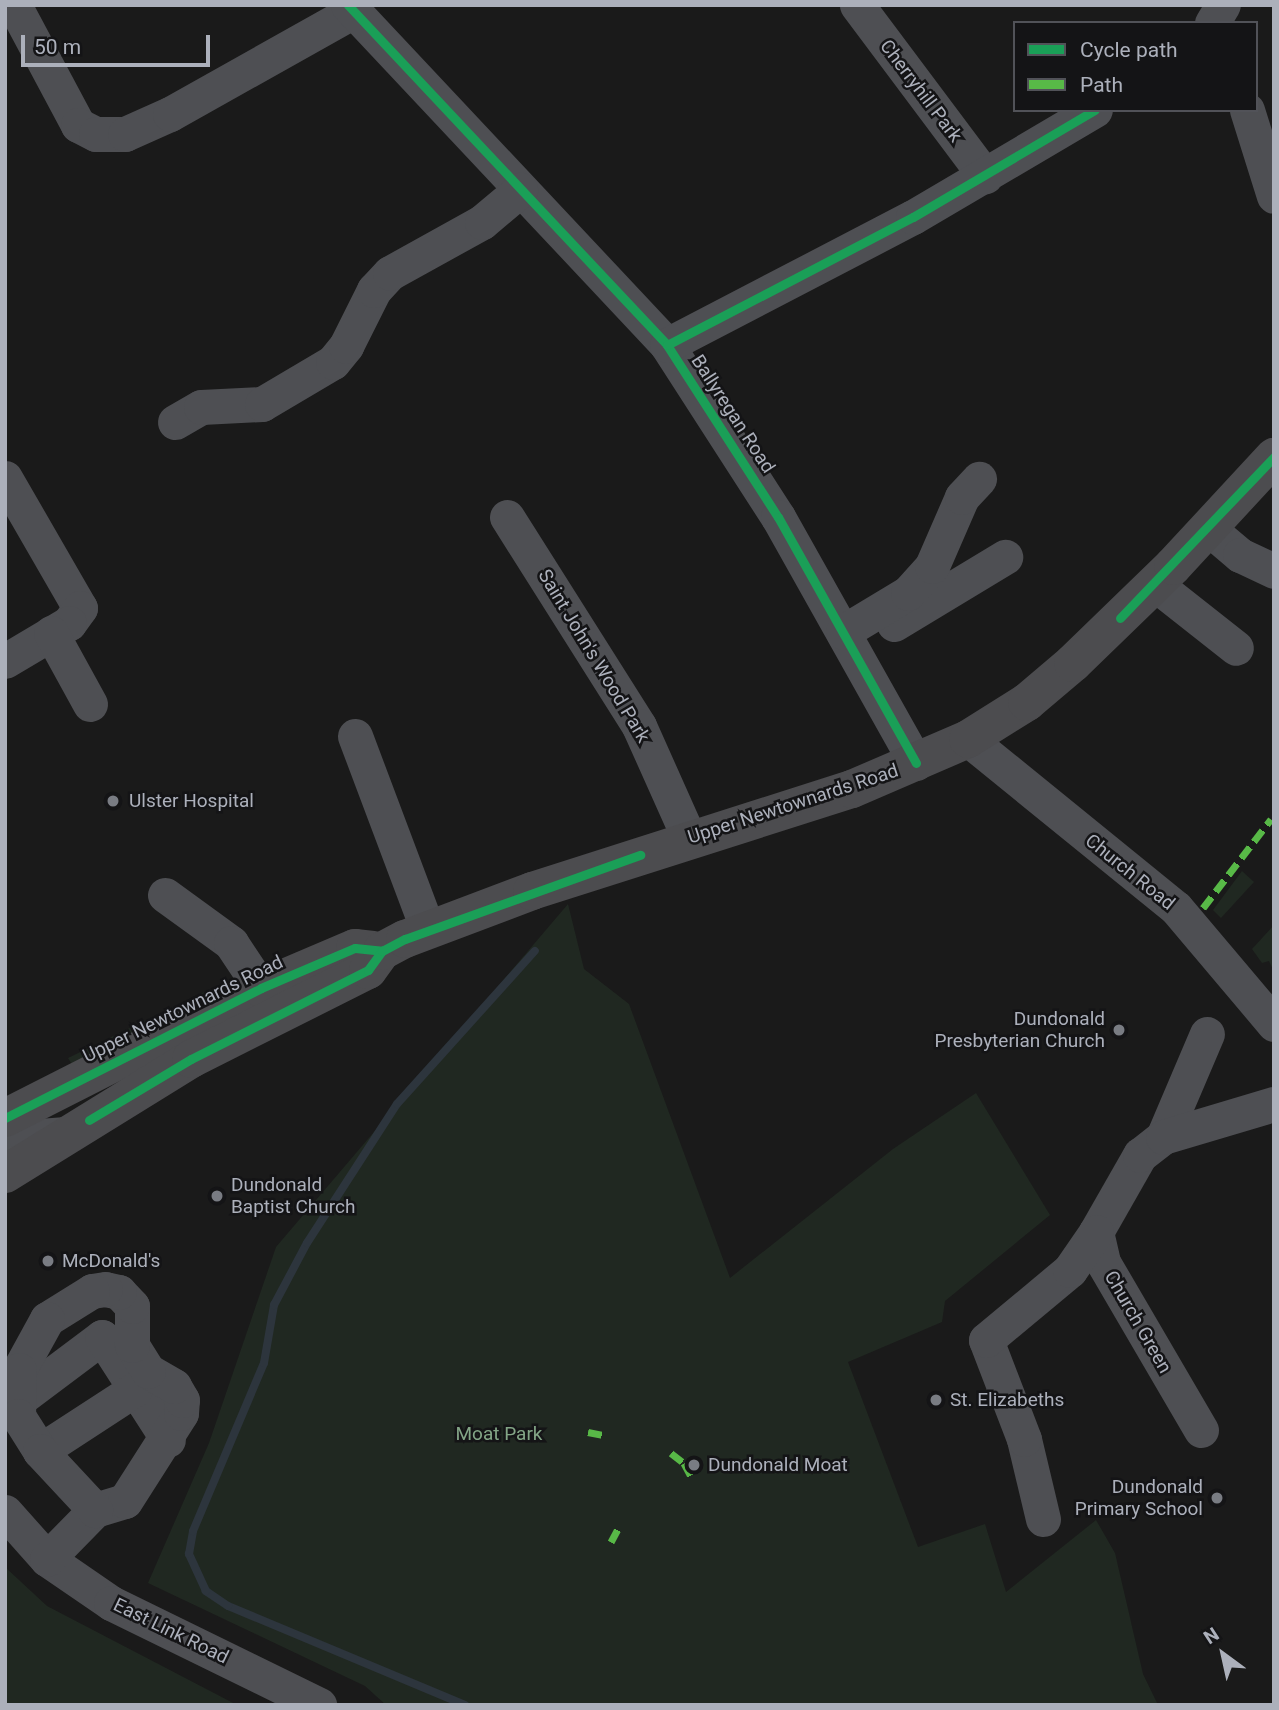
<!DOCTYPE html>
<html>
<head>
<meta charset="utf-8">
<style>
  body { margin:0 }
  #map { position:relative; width:1279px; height:1710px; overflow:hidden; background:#1a1a1a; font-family:Roboto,sans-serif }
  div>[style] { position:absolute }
  .green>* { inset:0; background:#202821 }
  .stream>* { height:8px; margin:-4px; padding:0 4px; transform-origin:4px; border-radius:4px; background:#2d353d }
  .minor>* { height:35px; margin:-17.5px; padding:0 17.5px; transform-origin:17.5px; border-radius:17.5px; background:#4e4f53 }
  .highway>* { height:38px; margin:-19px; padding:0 19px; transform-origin:19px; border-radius:19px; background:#4c4c4f }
  .quiet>* { height:7px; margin-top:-3.5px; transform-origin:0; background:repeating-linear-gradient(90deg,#58b947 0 14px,transparent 0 21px) }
  .cycleway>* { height:9px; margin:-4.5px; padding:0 4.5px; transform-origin:4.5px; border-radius:4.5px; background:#1a9f57 }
  .dots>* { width:19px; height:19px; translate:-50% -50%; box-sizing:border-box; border:4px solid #141416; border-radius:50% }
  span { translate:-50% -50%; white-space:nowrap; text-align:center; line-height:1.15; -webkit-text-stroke:5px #141416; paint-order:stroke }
  .street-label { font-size:19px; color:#acb0bb }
  .poi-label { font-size:19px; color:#acb0bb }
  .left { translate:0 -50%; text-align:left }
  .right { translate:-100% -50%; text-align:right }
  .park-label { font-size:19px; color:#83a586 }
  .frame { position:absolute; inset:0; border:7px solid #acb0bb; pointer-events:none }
  .legend { position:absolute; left:1013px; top:21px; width:245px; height:91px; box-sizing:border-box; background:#141416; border:2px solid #515258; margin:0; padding:9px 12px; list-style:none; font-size:21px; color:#acb0bb }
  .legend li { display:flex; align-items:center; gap:14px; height:35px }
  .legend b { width:35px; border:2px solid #515258 }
  .north { position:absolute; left:1188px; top:1619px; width:70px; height:70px; -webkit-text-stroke:5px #141416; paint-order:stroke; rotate:327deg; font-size:19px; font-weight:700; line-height:28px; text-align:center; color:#acb0bb }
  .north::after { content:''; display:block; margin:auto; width:24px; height:32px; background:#acb0bb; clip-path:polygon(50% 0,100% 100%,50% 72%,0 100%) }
  .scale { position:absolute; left:21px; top:35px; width:189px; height:32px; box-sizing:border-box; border:4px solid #acb0bb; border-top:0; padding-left:9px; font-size:21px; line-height:24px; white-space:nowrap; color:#acb0bb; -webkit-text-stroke:5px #141416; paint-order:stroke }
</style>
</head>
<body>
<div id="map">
  <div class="green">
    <div style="clip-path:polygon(1242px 871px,1254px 882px,1221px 918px,1213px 910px)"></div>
    <div style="clip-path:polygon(568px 904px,584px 969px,629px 1004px,730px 1278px,893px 1149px,976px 1093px,1050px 1215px,945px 1301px,942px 1322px,848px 1362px,918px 1547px,985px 1524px,1006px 1592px,1096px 1520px,1115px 1553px,1143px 1674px,1158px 1705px,386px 1705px,365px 1686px,148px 1583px,209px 1443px,276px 1247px)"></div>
    <div style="clip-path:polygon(1274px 925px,1274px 972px,1269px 961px,1262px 963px,1252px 949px)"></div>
    <div style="clip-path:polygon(231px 979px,224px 990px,73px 1066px,68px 1058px)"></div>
    <div style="clip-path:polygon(5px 1567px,47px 1606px,237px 1705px,5px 1705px)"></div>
  </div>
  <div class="stream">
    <div style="left:465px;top:1705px;width:257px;rotate:-157.3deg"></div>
    <div style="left:228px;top:1606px;width:27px;rotate:-146deg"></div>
    <div style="left:206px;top:1591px;width:41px;rotate:-114.7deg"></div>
    <div style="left:189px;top:1554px;width:23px;rotate:-80deg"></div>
    <div style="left:193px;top:1531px;width:182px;rotate:-67.1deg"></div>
    <div style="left:264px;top:1363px;width:59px;rotate:-80.2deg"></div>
    <div style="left:274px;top:1305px;width:70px;rotate:-62deg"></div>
    <div style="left:307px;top:1243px;width:166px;rotate:-57.1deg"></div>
    <div style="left:397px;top:1104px;width:206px;rotate:-48deg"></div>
  </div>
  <div class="minor">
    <div style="left:14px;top:5px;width:136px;rotate:61.9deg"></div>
    <div style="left:78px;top:125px;width:20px;rotate:27deg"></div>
    <div style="left:96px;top:134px;width:29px"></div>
    <div style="left:125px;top:134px;width:49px;rotate:-24deg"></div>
    <div style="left:170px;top:114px;width:209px;rotate:-29.3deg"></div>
    <div style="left:348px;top:5px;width:466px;rotate:46.8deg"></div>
    <div style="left:667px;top:345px;width:205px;rotate:57.2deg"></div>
    <div style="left:778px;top:517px;width:282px;rotate:60.7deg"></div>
    <div style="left:857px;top:5px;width:214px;rotate:53.2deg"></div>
    <div style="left:1212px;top:23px;width:21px;rotate:-59deg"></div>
    <div style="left:1247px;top:110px;width:90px;rotate:72.6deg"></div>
    <div style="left:667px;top:345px;width:277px;rotate:-27.5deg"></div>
    <div style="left:913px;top:217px;width:211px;rotate:-30.5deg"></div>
    <div style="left:175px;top:422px;width:30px;rotate:-30deg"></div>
    <div style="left:201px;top:407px;width:61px;rotate:-2.8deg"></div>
    <div style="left:262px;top:404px;width:82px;rotate:-30.6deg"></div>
    <div style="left:333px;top:362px;width:21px;rotate:-51deg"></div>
    <div style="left:346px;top:346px;width:63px;rotate:-63.4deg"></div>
    <div style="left:374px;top:290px;width:23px;rotate:-47deg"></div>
    <div style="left:390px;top:273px;width:105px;rotate:-29deg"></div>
    <div style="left:482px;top:222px;width:50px;rotate:-40.1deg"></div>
    <div style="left:5px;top:478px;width:150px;rotate:60deg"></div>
    <div style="left:80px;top:608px;width:19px;rotate:126deg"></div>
    <div style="left:69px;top:623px;width:74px;rotate:149.3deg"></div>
    <div style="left:507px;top:517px;width:247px;rotate:57.7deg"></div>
    <div style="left:639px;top:726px;width:123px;rotate:65.9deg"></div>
    <div style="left:1208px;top:528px;width:42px;rotate:40.2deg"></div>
    <div style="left:1240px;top:555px;width:38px;rotate:25deg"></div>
    <div style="left:1155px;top:584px;width:103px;rotate:38.3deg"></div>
    <div style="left:894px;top:624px;width:130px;rotate:-31.1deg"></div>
    <div style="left:843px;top:632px;width:76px;rotate:-31deg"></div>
    <div style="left:908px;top:593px;width:36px;rotate:-48deg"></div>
    <div style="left:932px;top:566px;width:75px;rotate:-66.5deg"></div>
    <div style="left:962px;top:497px;width:25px;rotate:-47deg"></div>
    <div style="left:51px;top:633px;width:81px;rotate:61.2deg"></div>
    <div style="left:355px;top:736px;width:207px;rotate:69.4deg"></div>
    <div style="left:968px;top:739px;width:268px;rotate:39.1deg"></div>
    <div style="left:1176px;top:908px;width:152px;rotate:49.8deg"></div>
    <div style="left:165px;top:895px;width:82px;rotate:36deg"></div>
    <div style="left:231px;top:943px;width:54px;rotate:56.3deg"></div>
    <div style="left:1163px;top:1137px;width:112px;rotate:-66.9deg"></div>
    <div style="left:5px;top:1150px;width:25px;rotate:-32deg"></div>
    <div style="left:26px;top:1137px;width:40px;rotate:-4.3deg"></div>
    <div style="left:18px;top:1400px;width:105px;rotate:-36.9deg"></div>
    <div style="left:102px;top:1337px;width:122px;rotate:57.3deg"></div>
    <div style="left:1201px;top:1430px;width:194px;rotate:-120.3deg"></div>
    <div style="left:1103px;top:1262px;width:31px;rotate:-103deg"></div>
    <div style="left:1096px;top:1232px;width:89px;rotate:-60.3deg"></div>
    <div style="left:1140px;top:1155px;width:29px;rotate:-38deg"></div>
    <div style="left:1163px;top:1137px;width:116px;rotate:-16.6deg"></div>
    <div style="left:40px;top:1451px;width:113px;rotate:-33.1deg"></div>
    <div style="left:5px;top:1512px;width:63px;rotate:48.2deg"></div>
    <div style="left:47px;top:1559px;width:78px;rotate:34.5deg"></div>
    <div style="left:111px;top:1603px;width:232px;rotate:26.1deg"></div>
    <div style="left:1043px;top:1519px;width:82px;rotate:-103.4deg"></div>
    <div style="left:1024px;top:1439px;width:106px;rotate:-111deg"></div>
    <div style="left:986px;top:1340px;width:109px;rotate:-39.8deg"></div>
    <div style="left:1070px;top:1270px;width:46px;rotate:-55.6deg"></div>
    <div style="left:47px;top:1559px;width:69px;rotate:-45.6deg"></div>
    <div style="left:95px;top:1510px;width:31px;rotate:-17deg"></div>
    <div style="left:125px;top:1501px;width:104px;rotate:-57.5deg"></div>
    <div style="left:181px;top:1413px;width:13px;rotate:-86deg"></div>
    <div style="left:182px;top:1400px;width:16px;rotate:-120deg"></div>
    <div style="left:174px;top:1386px;width:30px;rotate:-150deg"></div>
    <div style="left:148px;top:1371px;width:31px;rotate:-122deg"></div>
    <div style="left:132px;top:1345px;width:39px;rotate:-90deg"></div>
    <div style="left:132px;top:1306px;width:19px;rotate:-133deg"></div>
    <div style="left:119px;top:1292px;width:14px;rotate:-168deg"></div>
    <div style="left:105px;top:1289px;width:13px;rotate:171deg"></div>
    <div style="left:92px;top:1291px;width:53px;rotate:148.1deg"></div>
    <div style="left:47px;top:1319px;width:58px;rotate:118.8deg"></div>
    <div style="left:19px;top:1370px;width:46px;rotate:91.2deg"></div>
    <div style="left:18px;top:1416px;width:41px;rotate:57.8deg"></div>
    <div style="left:40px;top:1451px;width:81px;rotate:47deg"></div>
  </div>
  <div class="highway">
    <div style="left:5px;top:1118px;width:287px;rotate:-26.9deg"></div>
    <div style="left:261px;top:988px;width:102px;rotate:-23.1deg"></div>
    <div style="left:355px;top:948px;width:18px;rotate:6deg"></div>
    <div style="left:5px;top:1174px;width:219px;rotate:-31.7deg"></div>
    <div style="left:191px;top:1059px;width:198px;rotate:-26.7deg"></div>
    <div style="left:368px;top:970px;width:24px;rotate:-54deg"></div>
    <div style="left:382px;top:951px;width:26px;rotate:-28deg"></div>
    <div style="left:405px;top:939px;width:136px;rotate:-20.7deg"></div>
    <div style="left:532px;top:891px;width:336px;rotate:-17.7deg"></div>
    <div style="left:852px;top:789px;width:126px;rotate:-23.3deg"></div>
    <div style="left:968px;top:739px;width:70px;rotate:-32.1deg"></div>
    <div style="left:1027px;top:702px;width:60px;rotate:-40.3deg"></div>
    <div style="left:1073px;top:663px;width:139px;rotate:-44.1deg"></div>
    <div style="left:1173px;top:566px;width:149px;rotate:-47.2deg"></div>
  </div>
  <div class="quiet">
    <div style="left:1203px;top:908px;width:112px;rotate:-52.6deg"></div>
    <div style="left:588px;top:1432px;width:20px;rotate:11deg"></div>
    <div style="left:671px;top:1453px;width:16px;rotate:38deg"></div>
    <div style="left:684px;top:1463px;width:19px;rotate:62deg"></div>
    <div style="left:611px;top:1542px;width:17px;rotate:-62deg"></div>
  </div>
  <div class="cycleway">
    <div style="left:348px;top:5px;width:466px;rotate:46.8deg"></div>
    <div style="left:667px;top:345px;width:205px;rotate:57.2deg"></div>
    <div style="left:778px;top:517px;width:282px;rotate:60.7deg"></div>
    <div style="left:667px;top:345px;width:277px;rotate:-27.5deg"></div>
    <div style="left:913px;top:217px;width:211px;rotate:-30.5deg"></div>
    <div style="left:1120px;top:618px;width:223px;rotate:-46.3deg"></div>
    <div style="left:5px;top:1118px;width:287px;rotate:-26.9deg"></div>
    <div style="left:261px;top:988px;width:102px;rotate:-23.1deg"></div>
    <div style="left:355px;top:948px;width:27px;rotate:6deg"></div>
    <div style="left:89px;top:1120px;width:119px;rotate:-30.9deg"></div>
    <div style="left:191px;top:1059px;width:198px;rotate:-26.7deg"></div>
    <div style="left:368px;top:970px;width:24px;rotate:-54deg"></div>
    <div style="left:382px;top:951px;width:26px;rotate:-28deg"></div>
    <div style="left:405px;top:939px;width:250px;rotate:-19.7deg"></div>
  </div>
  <div class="dots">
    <div style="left:113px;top:801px;background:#797c83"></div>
    <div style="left:1119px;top:1030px;background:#797c83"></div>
    <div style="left:217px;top:1196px;background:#797c83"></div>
    <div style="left:48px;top:1261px;background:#797c83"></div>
    <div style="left:936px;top:1400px;background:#797c83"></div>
    <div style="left:694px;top:1465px;background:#797c83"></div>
    <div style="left:1217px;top:1498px;background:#797c83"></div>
  </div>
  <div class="street-label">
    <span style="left:921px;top:91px;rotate:53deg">Cherryhill Park</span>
    <span style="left:733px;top:414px;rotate:57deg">Ballyregan Road</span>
    <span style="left:594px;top:656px;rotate:59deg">Saint John's Wood Park</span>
    <span style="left:793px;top:804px;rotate:-18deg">Upper Newtownards Road</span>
    <span style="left:1130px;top:872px;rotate:39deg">Church Road</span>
    <span style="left:183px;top:1009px;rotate:-26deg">Upper Newtownards Road</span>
    <span style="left:1138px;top:1322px;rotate:60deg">Church Green</span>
    <span style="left:171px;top:1631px;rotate:26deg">East Link Road</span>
  </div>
  <div class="poi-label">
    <span class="left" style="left:129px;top:801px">Ulster Hospital</span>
    <span class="right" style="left:1105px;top:1030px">Dundonald<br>Presbyterian Church</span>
    <span class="left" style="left:231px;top:1196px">Dundonald<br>Baptist Church</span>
    <span class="left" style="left:62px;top:1261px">McDonald's</span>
    <span class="left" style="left:950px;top:1400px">St. Elizabeths</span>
    <span class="left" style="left:708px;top:1465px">Dundonald Moat</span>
    <span class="right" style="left:1203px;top:1498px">Dundonald<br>Primary School</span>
  </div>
  <div class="park-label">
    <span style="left:499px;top:1434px">Moat Park</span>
  </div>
  <div class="frame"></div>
  <ul class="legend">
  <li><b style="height:9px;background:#1a9f57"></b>Cycle path</li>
  <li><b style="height:9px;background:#58b947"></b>Path</li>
  </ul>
  <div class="north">N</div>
  <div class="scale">50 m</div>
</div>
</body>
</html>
